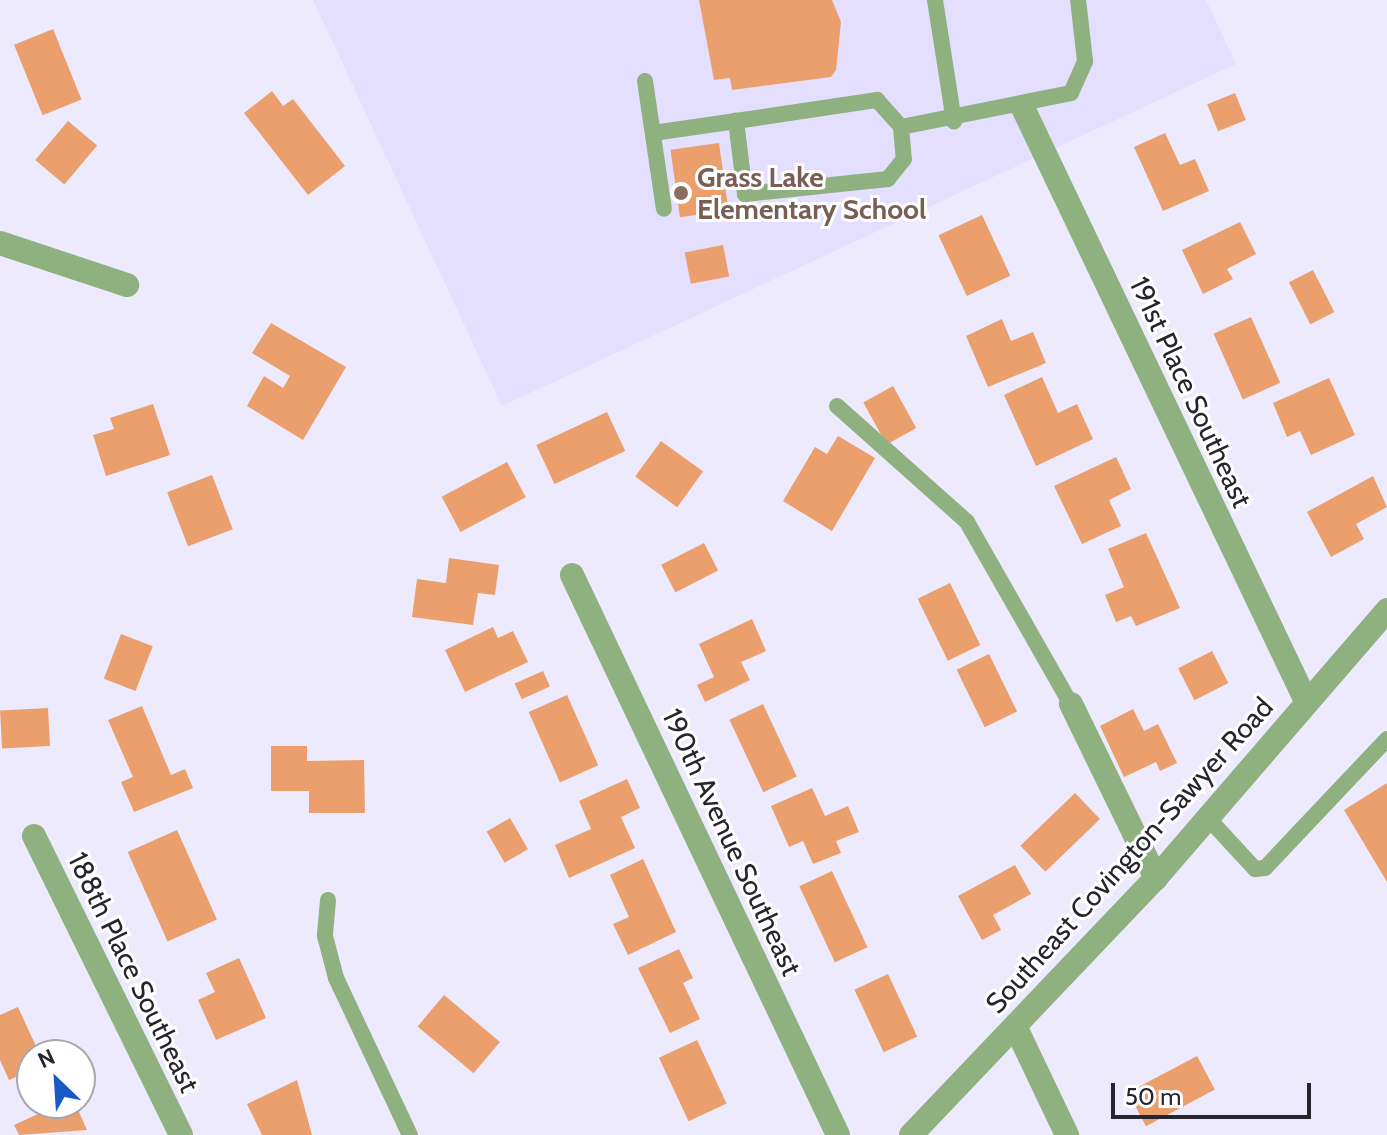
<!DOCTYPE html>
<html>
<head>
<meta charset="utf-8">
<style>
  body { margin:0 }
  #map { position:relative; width:1387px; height:1135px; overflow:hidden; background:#edeafd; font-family:Cabin,sans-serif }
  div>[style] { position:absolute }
  .built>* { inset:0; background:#e4dffe }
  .building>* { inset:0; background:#ea9f6c; transform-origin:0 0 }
  .service>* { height:16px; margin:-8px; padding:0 8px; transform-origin:8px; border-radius:8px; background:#8fb180 }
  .minor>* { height:24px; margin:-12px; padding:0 12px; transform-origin:12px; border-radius:12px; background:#8fb180 }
  .tertiary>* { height:24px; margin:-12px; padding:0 12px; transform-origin:12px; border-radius:12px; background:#8fb180 }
  .dots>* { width:22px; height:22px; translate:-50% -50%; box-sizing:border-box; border:4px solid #fff; border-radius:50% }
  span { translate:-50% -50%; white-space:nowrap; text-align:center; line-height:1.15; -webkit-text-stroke:6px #fff; paint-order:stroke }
  .education-label { font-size:28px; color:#785e54; font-weight:700 }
  .left { translate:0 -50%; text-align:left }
  .street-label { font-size:28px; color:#26242f }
  .north { position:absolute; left:16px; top:1039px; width:80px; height:80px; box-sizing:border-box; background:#fff; border:2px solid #a8a7ac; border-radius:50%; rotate:335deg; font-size:22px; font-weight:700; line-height:32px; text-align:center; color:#26242f }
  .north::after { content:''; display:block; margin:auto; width:28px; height:36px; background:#1959c5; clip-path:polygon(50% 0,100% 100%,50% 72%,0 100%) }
  .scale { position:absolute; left:1111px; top:1083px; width:200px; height:36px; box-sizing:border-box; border:4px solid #26242f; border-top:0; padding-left:10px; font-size:24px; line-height:28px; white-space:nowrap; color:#26242f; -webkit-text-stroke:6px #fff; paint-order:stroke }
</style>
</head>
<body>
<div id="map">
  <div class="built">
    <div style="clip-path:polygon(313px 0,1206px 0,1236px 64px,502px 406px)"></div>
  </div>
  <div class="building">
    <div style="clip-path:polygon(699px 0,832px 0,841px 22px,836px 70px,831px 77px,732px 90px,730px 78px,714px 80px)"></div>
    <div style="left:53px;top:29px;width:76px;height:42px;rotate:68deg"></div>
    <div style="clip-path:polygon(272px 91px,283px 106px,293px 99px,345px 166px,308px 195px,244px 113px)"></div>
    <div style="left:1235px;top:93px;width:29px;height:30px;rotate:68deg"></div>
    <div style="left:68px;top:121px;width:38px;height:51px;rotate:40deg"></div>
    <div style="clip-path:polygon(1165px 133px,1180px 165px,1195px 159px,1209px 191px,1163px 211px,1134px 147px)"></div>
    <div style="left:719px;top:143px;width:68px;height:49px;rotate:82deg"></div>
    <div style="left:982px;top:215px;width:67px;height:48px;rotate:65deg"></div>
    <div style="clip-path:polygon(1240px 222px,1256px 254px,1227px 269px,1233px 279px,1203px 294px,1182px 250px)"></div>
    <div style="left:723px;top:245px;width:32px;height:39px;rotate:79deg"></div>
    <div style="left:1313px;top:270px;width:47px;height:27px;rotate:63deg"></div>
    <div style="left:1251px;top:317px;width:72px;height:41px;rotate:66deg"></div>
    <div style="clip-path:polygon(1002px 319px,1011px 341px,1033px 332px,1046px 363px,988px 387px,966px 336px)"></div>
    <div style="clip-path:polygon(271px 323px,346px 367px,303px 440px,247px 406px,264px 376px,283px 388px,290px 376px,252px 353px)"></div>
    <div style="clip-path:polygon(1042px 377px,1058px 413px,1077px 404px,1093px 439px,1036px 466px,1004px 395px)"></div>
    <div style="clip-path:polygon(1329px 378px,1355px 435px,1311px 455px,1300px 431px,1287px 437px,1273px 403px)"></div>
    <div style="left:893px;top:386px;width:48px;height:34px;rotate:61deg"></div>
    <div style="clip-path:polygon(153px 404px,170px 455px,106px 476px,93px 435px,114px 429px,110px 418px)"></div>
    <div style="left:607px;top:412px;width:43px;height:78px;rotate:65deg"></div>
    <div style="clip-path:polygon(838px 436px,875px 458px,832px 531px,783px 501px,815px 447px,827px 454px)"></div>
    <div style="left:661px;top:441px;width:52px;height:44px;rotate:36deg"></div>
    <div style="clip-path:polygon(1116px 457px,1131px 489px,1109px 500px,1121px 526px,1082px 544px,1054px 486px)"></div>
    <div style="left:507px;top:462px;width:40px;height:74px;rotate:62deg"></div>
    <div style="left:212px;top:475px;width:58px;height:48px;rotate:69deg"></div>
    <div style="clip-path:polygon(1373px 476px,1387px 507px,1356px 524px,1364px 539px,1331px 557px,1307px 512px)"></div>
    <div style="clip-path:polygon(1146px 533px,1180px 608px,1136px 626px,1131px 616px,1116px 622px,1105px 595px,1124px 587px,1108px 549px)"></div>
    <div style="left:704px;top:543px;width:31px;height:48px;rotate:63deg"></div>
    <div style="clip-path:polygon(449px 558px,499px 565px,495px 595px,478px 593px,473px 625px,412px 617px,417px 579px,446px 583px)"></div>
    <div style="left:950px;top:583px;width:69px;height:36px;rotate:64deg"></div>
    <div style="clip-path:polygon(752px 619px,766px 651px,741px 662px,750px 680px,705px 702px,697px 685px,714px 677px,699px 644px)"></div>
    <div style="clip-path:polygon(493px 627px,498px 638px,513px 631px,528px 662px,465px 692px,445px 650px)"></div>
    <div style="left:121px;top:634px;width:34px;height:48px;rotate:21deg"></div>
    <div style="left:1212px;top:651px;width:36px;height:38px;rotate:63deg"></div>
    <div style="left:989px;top:654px;width:64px;height:36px;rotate:64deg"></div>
    <div style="left:543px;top:671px;width:17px;height:31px;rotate:66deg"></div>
    <div style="left:567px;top:695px;width:77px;height:42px;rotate:66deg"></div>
    <div style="left:763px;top:704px;width:80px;height:37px;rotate:65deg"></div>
    <div style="clip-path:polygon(142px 706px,171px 775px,185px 769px,193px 788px,134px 812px,121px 782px,133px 777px,108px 720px)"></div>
    <div style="left:48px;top:708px;width:38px;height:48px;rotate:87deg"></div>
    <div style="clip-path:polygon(1133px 709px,1144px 731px,1158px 724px,1177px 763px,1160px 771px,1156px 762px,1124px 777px,1100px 726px)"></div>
    <div style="clip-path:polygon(271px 746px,307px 746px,307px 761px,364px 760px,365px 813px,309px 813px,309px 791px,271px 791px)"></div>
    <div style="clip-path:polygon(627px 779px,640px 808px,621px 817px,635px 848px,569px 878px,555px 845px,591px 829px,579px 801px)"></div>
    <div style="clip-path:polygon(1387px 783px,1387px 882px,1344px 810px)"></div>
    <div style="clip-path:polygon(812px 788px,825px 816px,848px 806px,859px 832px,836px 841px,841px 853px,813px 864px,803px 841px,789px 847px,771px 806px)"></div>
    <div style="left:1075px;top:793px;width:36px;height:76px;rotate:46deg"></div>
    <div style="left:510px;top:818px;width:36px;height:27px;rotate:60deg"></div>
    <div style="left:177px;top:830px;width:98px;height:54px;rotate:66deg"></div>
    <div style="clip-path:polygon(643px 859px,676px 932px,628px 955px,613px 924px,629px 917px,610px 875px)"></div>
    <div style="clip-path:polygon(1015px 865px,1031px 894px,993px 915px,1001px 930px,982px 940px,958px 896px)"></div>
    <div style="left:832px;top:871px;width:84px;height:36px;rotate:65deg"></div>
    <div style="clip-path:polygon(679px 949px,693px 978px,683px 983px,700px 1019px,670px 1033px,638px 968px)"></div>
    <div style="clip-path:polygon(239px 958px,266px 1018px,216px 1040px,198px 1000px,215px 992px,206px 973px)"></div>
    <div style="left:888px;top:974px;width:69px;height:37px;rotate:65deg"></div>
    <div style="left:444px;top:995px;width:73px;height:41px;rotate:40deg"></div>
    <div style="clip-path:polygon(18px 1007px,40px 1055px,32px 1055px,32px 1070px,9px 1080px,0 1060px,0 1015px)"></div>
    <div style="left:697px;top:1040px;width:70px;height:42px;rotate:65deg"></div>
    <div style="left:1197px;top:1056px;width:38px;height:78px;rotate:62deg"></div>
    <div style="clip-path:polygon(297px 1080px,312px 1135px,262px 1135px,247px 1104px)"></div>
    <div style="clip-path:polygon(62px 1103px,75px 1103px,87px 1130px,19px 1135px,14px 1125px)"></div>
  </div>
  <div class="service">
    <div style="left:935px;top:0;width:123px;rotate:81.1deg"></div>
    <div style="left:645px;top:81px;width:129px;rotate:81.6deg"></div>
    <div style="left:877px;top:100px;width:36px;rotate:48deg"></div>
    <div style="left:901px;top:127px;width:32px;rotate:85deg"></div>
    <div style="left:904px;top:159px;width:26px;rotate:129deg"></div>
    <div style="left:888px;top:179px;width:144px;rotate:174deg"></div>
    <div style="left:745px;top:194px;width:74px;rotate:-97deg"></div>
    <div style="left:736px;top:121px;width:143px;rotate:-8.5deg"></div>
    <div style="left:901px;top:127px;width:173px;rotate:-11.3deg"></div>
    <div style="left:1071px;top:93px;width:35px;rotate:-66deg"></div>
    <div style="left:1085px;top:61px;width:61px;rotate:-96.5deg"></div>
    <div style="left:653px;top:133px;width:84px;rotate:-8.2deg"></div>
    <div style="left:837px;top:406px;width:174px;rotate:41.7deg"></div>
    <div style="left:967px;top:522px;width:210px;rotate:60.3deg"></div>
    <div style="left:1207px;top:817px;width:71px;rotate:47.3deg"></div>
    <div style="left:1255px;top:869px;width:10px;rotate:-6deg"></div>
    <div style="left:1265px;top:868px;width:178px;rotate:-46.6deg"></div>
    <div style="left:328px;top:900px;width:36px;rotate:95deg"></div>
    <div style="left:325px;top:936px;width:43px;rotate:75.3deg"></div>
    <div style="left:336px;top:978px;width:174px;rotate:64.8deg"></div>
  </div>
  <div class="minor">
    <div style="left:1023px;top:108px;width:657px;rotate:64.49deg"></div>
    <div style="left:0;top:243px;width:134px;rotate:18.3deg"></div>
    <div style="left:572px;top:575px;width:620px;rotate:64.59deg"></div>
    <div style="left:1071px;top:704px;width:194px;rotate:64deg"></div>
    <div style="left:34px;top:836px;width:333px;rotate:63.8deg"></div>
    <div style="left:1016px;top:1028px;width:119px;rotate:64.5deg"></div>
  </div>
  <div class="tertiary">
    <div style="left:911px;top:1135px;width:355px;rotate:-46.4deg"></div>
    <div style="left:1156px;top:878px;width:354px;rotate:-49.2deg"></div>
  </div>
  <div class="dots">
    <div style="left:681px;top:193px;background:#8d6e63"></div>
  </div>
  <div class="education-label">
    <span class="left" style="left:697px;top:193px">Grass Lake<br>Elementary School</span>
  </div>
  <div class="street-label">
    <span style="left:1191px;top:392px;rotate:65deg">191st Place Southeast</span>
    <span style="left:732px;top:842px;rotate:65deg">190th Avenue Southeast</span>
    <span style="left:1129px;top:855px;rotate:-48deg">Southeast Covington-Sawyer Road</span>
    <span style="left:134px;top:972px;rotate:64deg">188th Place Southeast</span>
  </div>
  <div class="north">N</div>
  <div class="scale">50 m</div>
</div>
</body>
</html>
